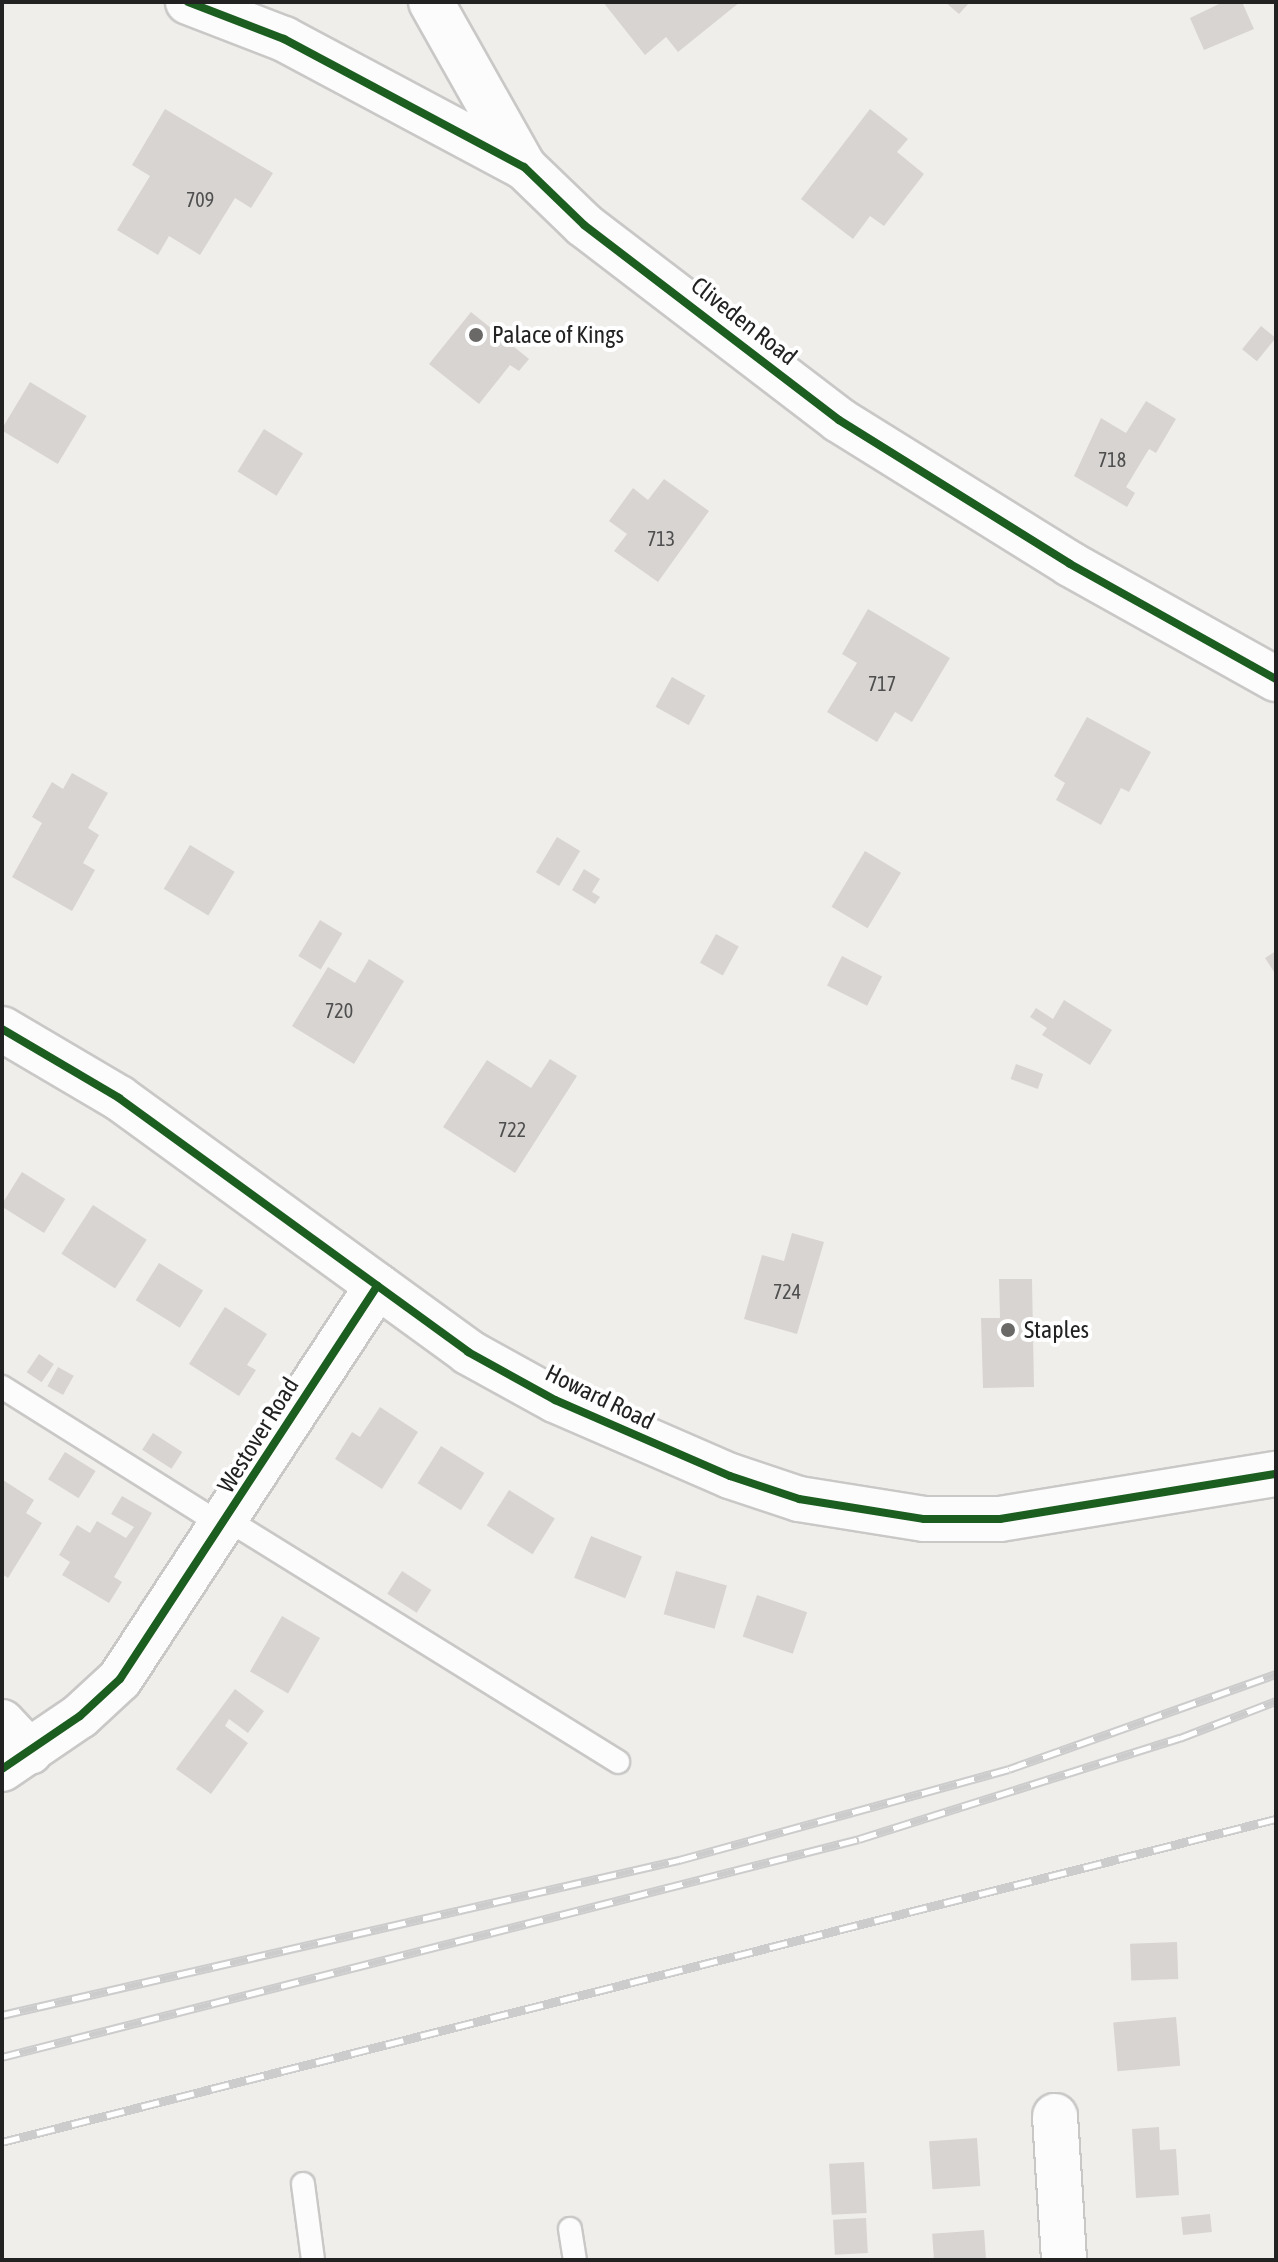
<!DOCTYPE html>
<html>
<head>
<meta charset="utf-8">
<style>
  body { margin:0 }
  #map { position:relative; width:1278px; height:2262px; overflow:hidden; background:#f0eeeb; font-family:"Asap Condensed",sans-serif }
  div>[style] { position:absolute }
  .building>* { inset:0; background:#d7d4d2; transform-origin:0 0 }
  .roads { filter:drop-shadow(2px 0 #c9c8c7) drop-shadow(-2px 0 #c9c8c7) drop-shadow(0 2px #c9c8c7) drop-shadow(0 -2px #c9c8c7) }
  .lane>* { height:22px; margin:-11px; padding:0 11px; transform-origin:11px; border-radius:11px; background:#fdfcfc }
  .street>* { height:44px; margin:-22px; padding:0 22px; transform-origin:22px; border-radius:22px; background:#fdfcfc }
  .rail>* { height:9px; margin-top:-4.5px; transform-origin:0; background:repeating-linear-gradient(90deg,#fff 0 18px,#ccc 0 36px); box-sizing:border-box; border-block:2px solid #ccc }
  .cycleway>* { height:8px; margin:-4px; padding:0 4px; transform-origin:4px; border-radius:4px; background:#1b5e20 }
  .dots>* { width:22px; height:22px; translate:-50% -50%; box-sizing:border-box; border:4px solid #fff; border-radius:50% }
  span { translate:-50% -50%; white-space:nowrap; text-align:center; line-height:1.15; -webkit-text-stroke:8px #fff; paint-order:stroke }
  .number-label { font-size:20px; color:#4f4e4e }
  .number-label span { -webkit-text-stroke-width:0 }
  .street-label { font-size:24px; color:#222 }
  .poi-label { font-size:24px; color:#222 }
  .left { translate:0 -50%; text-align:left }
  .frame { position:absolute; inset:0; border:4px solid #222; pointer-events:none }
</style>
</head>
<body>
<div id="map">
  <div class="building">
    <div style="clip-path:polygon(603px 2px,740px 2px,678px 52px,666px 37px,645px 55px)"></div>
    <div style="clip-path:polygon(945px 2px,970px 2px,959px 14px)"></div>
    <div style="clip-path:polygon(1223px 2px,1242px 2px,1254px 29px,1204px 50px,1190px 18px)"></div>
    <div style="clip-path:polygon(165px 109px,273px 173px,251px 208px,235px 198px,200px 255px,169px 236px,158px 255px,117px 230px,150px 176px,132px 165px)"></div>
    <div style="clip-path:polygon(870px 109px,908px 139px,897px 152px,924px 174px,884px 226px,870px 216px,853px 239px,801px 199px)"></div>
    <div style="clip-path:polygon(471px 312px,529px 359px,519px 371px,510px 365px,479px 404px,429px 364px)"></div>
    <div style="left:1261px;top:326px;width:19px;height:30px;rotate:39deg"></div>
    <div style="left:30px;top:382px;width:66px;height:56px;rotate:31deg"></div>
    <div style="clip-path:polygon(1146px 401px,1176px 419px,1156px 453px,1149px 449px,1126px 487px,1135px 493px,1127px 507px,1074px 476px,1101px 418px,1126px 433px)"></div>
    <div style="left:264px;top:429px;width:46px;height:50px;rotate:32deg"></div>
    <div style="clip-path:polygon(664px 479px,709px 511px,658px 582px,614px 551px,627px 534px,609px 521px,633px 488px,648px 500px)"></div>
    <div style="clip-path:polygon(868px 609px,950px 658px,912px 722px,895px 712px,877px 742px,827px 712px,857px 663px,842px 654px)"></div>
    <div style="left:672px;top:677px;width:38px;height:34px;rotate:29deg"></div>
    <div style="clip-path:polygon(1087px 717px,1151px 752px,1129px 792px,1121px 788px,1101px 825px,1056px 800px,1065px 783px,1054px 776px)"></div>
    <div style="clip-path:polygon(72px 773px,108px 793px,88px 828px,99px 835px,83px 863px,95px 870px,72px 911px,12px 877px,42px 823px,32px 817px,52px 782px,63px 789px)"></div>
    <div style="left:557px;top:837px;width:27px;height:41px;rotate:31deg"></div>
    <div style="left:190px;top:845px;width:52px;height:51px;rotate:31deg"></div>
    <div style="left:865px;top:851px;width:42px;height:65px;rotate:31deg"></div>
    <div style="clip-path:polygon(584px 869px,600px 879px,592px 892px,600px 897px,595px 904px,572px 890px)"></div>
    <div style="left:320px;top:920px;width:26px;height:42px;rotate:31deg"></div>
    <div style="left:716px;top:934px;width:26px;height:33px;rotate:29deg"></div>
    <div style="clip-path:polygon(1276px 951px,1276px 975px,1265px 958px)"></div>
    <div style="left:842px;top:956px;width:45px;height:33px;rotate:27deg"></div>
    <div style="clip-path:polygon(369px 959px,404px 981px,354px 1064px,292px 1026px,328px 967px,355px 983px)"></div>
    <div style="clip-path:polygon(1064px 1000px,1112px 1030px,1090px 1065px,1042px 1035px,1047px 1028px,1030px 1017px,1036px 1008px,1053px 1019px)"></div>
    <div style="clip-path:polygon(550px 1059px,577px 1076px,515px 1173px,443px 1127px,487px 1060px,531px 1088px)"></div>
    <div style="left:1016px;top:1064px;width:29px;height:16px;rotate:20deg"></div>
    <div style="left:22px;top:1172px;width:51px;height:40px;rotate:32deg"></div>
    <div style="left:93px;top:1205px;width:64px;height:58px;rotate:33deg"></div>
    <div style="clip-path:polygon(792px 1233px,824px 1242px,797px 1334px,744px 1319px,762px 1255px,784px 1261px)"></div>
    <div style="left:159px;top:1263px;width:52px;height:44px;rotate:32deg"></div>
    <div style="clip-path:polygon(999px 1279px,1032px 1279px,1034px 1387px,983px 1388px,981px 1318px,1000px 1318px)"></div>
    <div style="clip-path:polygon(225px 1307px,267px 1334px,247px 1365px,256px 1370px,239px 1396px,189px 1364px)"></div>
    <div style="left:39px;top:1354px;width:18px;height:22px;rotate:34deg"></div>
    <div style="left:58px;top:1367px;width:18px;height:22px;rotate:29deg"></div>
    <div style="clip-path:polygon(380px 1407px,418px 1432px,382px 1489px,335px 1459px,352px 1432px,360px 1437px)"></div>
    <div style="left:153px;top:1433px;width:35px;height:20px;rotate:33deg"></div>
    <div style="left:441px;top:1446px;width:51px;height:44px;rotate:32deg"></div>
    <div style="left:65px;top:1452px;width:36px;height:32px;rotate:32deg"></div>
    <div style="clip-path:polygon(3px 1480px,34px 1500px,26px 1513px,42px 1523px,8px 1578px,2px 1574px)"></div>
    <div style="left:509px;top:1490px;width:54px;height:42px;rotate:32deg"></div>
    <div style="clip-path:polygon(122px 1496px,152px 1513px,114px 1577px,122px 1582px,109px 1603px,62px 1575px,70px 1562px,59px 1555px,77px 1525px,90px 1533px,97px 1521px,126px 1538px,134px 1527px,111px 1514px)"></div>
    <div style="left:591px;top:1536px;width:55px;height:45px;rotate:22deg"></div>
    <div style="left:402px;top:1571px;width:35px;height:27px;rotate:33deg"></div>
    <div style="left:676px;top:1571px;width:53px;height:45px;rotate:16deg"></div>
    <div style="left:757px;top:1595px;width:53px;height:44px;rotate:19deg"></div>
    <div style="left:282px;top:1616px;width:44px;height:64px;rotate:30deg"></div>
    <div style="clip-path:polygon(235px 1689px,264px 1711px,248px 1733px,229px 1719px,225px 1726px,248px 1743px,211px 1794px,176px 1769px)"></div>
    <div style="left:1177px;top:1942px;width:37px;height:47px;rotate:88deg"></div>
    <div style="left:1176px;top:2017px;width:49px;height:63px;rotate:85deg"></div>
    <div style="clip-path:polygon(1159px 2127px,1160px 2150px,1176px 2149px,1179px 2195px,1136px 2198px,1132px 2129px)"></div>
    <div style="left:977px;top:2138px;width:48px;height:48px;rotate:86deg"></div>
    <div style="left:864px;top:2162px;width:51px;height:35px;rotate:87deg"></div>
    <div style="left:1210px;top:2214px;width:18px;height:29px;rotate:84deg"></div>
    <div style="left:866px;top:2218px;width:35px;height:33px;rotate:87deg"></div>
    <div style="left:984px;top:2230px;width:30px;height:52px;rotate:86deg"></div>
  </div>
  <div class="roads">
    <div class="lane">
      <div style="left:2px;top:1387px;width:262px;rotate:32.1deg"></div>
      <div style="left:228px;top:1520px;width:459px;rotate:31.8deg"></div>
      <div style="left:303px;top:2184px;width:77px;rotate:82.5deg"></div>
      <div style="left:570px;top:2229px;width:31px;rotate:81deg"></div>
    </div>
    <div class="street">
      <div style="left:188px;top:2px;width:103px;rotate:21.1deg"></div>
      <div style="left:284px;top:39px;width:272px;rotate:28.1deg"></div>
      <div style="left:524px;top:167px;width:83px;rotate:44deg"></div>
      <div style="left:584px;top:225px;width:321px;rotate:37.4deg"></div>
      <div style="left:839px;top:420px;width:272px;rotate:31.9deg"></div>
      <div style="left:1070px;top:564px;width:236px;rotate:29.2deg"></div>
      <div style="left:431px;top:2px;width:189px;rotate:60.6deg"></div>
      <div style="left:2px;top:1029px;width:136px;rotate:30.5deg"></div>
      <div style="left:119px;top:1098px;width:432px;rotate:36deg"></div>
      <div style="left:468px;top:1352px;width:99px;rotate:28.9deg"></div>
      <div style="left:555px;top:1400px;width:191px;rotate:23.5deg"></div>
      <div style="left:730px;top:1476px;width:73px;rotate:18.4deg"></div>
      <div style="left:799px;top:1499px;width:127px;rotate:9.1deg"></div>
      <div style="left:924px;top:1519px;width:76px"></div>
      <div style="left:1000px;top:1519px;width:280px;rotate:-9.3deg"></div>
      <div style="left:2px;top:1722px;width:41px;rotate:47deg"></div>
      <div style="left:2px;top:1769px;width:94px;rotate:-34.2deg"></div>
      <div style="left:80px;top:1716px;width:54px;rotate:-42.8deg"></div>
      <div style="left:120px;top:1679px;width:470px;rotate:-56.8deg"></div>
      <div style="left:1055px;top:2116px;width:144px;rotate:86.4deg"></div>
    </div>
  </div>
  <div class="rail">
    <div style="left:2px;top:2015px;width:695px;rotate:-12.9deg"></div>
    <div style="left:679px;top:1860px;width:342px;rotate:-15.4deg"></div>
    <div style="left:1009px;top:1769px;width:283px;rotate:-19.6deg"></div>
    <div style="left:2px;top:2057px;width:884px;rotate:-14.27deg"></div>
    <div style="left:859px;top:1839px;width:337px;rotate:-17.5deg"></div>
    <div style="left:1180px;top:1738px;width:103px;rotate:-21.1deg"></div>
    <div style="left:2px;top:2142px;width:1314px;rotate:-14.23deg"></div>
  </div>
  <div class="cycleway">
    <div style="left:188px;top:2px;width:103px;rotate:21.1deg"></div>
    <div style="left:284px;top:39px;width:272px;rotate:28.1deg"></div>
    <div style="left:524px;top:167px;width:83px;rotate:44deg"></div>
    <div style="left:584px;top:225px;width:321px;rotate:37.4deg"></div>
    <div style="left:839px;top:420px;width:272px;rotate:31.9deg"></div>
    <div style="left:1070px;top:564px;width:236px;rotate:29.2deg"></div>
    <div style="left:2px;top:1029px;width:136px;rotate:30.5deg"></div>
    <div style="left:119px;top:1098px;width:432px;rotate:36deg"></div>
    <div style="left:468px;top:1352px;width:99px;rotate:28.9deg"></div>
    <div style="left:555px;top:1400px;width:191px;rotate:23.5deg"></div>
    <div style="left:730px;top:1476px;width:73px;rotate:18.4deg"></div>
    <div style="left:799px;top:1499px;width:127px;rotate:9.1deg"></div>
    <div style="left:924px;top:1519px;width:76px"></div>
    <div style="left:1000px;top:1519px;width:280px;rotate:-9.3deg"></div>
    <div style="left:2px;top:1769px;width:94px;rotate:-34.2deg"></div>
    <div style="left:80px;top:1716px;width:54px;rotate:-42.8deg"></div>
    <div style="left:120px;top:1679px;width:470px;rotate:-56.8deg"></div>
  </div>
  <div class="dots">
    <div style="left:476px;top:335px;background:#6a6968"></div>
    <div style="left:1008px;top:1330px;background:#6a6968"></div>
  </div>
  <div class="number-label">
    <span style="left:200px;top:199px">709</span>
    <span style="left:1112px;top:459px">718</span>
    <span style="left:661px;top:538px">713</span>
    <span style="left:882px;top:683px">717</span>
    <span style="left:339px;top:1010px">720</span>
    <span style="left:512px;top:1129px">722</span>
    <span style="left:787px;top:1291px">724</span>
  </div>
  <div class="street-label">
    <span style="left:744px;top:321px;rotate:38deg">Cliveden Road</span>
    <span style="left:600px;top:1397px;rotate:26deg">Howard Road</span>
    <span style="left:258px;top:1435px;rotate:-58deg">Westover Road</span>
  </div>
  <div class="poi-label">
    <span class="left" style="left:492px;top:335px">Palace of Kings</span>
    <span class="left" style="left:1024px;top:1330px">Staples</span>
  </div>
  <div class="frame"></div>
</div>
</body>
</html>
